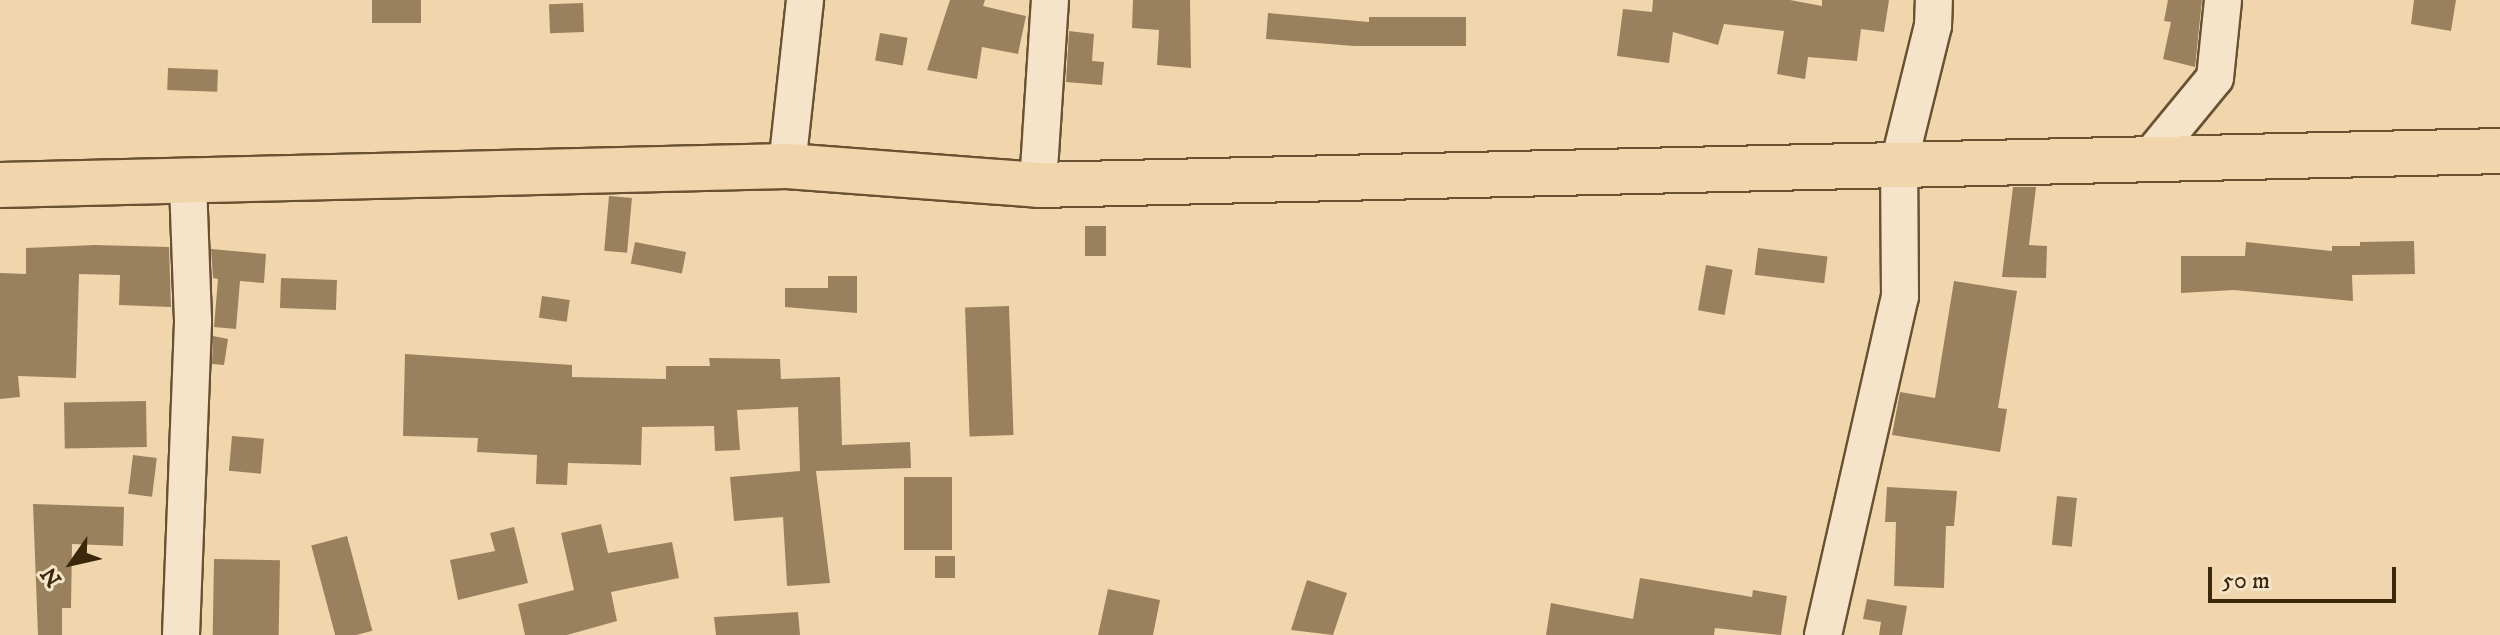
<!DOCTYPE html>
<html>
<head>
<meta charset="utf-8">
<style>
  body { margin:0 }
  #map { position:relative; width:2500px; height:635px; overflow:hidden; background:#f1d5ad; font-family:"IM FELL DW Pica",serif }
  div>[style] { position:absolute }
  .building>* { inset:0; background:#9a815e; transform-origin:0 0 }
  .roads { filter:drop-shadow(2px 0 #685232) drop-shadow(-2px 0 #685232) drop-shadow(0 2px #685232) drop-shadow(0 -2px #685232) }
  .minor>* { height:36px; margin:-18px; padding:0 18px; transform-origin:18px; border-radius:18px; background:#f6e4ca }
  .major>* { height:44px; margin:-22px; padding:0 22px; transform-origin:22px; border-radius:22px; background:#f1d5ad }
  span { translate:-50% -50%; white-space:nowrap; text-align:center; line-height:1.15; -webkit-text-stroke:7px #f6e4ca; paint-order:stroke }
  .north { position:absolute; left:32px; top:523px; width:80px; height:80px; -webkit-text-stroke:6px #f6e4ca; paint-order:stroke; rotate:236deg; font-size:22px; font-weight:700; line-height:32px; text-align:center; color:#3b2709 }
  .north::after { content:''; display:block; margin:auto; width:28px; height:36px; background:#3b2709; clip-path:polygon(50% 0,100% 100%,50% 72%,0 100%) }
  .scale { position:absolute; left:2208px; top:567px; width:188px; height:36px; box-sizing:border-box; border:4px solid #3b2709; border-top:0; padding-left:10px; font-size:24px; line-height:28px; white-space:nowrap; color:#3b2709; -webkit-text-stroke:6px #f6e4ca; paint-order:stroke }
</style>
</head>
<body>
<div id="map">
  <div class="building">
    <div style="left:372px;top:0;width:49px;height:23px"></div>
    <div style="clip-path:polygon(950px 0,985px 0,983px 6px,1026px 16px,1018px 54px,982px 47px,977px 79px,927px 70px)"></div>
    <div style="clip-path:polygon(1133px 0,1190px 0,1191px 68px,1157px 65px,1159px 30px,1132px 28px)"></div>
    <div style="clip-path:polygon(1653px 0,1790px 0,1822px 6px,1822px 0,1889px 0,1884px 32px,1861px 29px,1857px 61px,1808px 57px,1805px 79px,1777px 74px,1784px 31px,1724px 24px,1718px 45px,1673px 32px,1669px 63px,1617px 56px,1623px 9px,1652px 12px)"></div>
    <div style="clip-path:polygon(2168px 0,2202px 0,2195px 67px,2163px 59px,2171px 22px,2164px 21px)"></div>
    <div style="clip-path:polygon(2414px 0,2456px 0,2451px 31px,2411px 24px)"></div>
    <div style="left:583px;top:3px;width:29px;height:34px;rotate:88deg"></div>
    <div style="clip-path:polygon(1268px 13px,1369px 22px,1369px 17px,1466px 17px,1466px 46px,1354px 46px,1266px 39px)"></div>
    <div style="clip-path:polygon(1069px 31px,1094px 34px,1092px 61px,1104px 62px,1102px 85px,1066px 82px)"></div>
    <div style="left:880px;top:33px;width:28px;height:28px;rotate:10deg"></div>
    <div style="left:168px;top:68px;width:50px;height:22px;rotate:2deg"></div>
    <div style="clip-path:polygon(2013px 187px,2036px 187px,2029px 245px,2047px 246px,2046px 278px,2002px 277px)"></div>
    <div style="left:609px;top:196px;width:23px;height:55px;rotate:5deg"></div>
    <div style="left:1085px;top:226px;width:21px;height:30px"></div>
    <div style="clip-path:polygon(2414px 241px,2415px 274px,2352px 275px,2353px 301px,2234px 290px,2181px 293px,2181px 256px,2245px 256px,2246px 242px,2332px 251px,2332px 246px,2360px 246px,2360px 242px)"></div>
    <div style="left:635px;top:242px;width:52px;height:22px;rotate:11deg"></div>
    <div style="clip-path:polygon(95px 245px,169px 247px,171px 307px,119px 305px,120px 275px,79px 274px,76px 378px,18px 376px,20px 397px,0 399px,0 273px,26px 274px,26px 248px)"></div>
    <div style="left:1758px;top:248px;width:70px;height:27px;rotate:7deg"></div>
    <div style="clip-path:polygon(211px 249px,266px 254px,264px 283px,240px 281px,236px 329px,214px 327px,218px 279px,213px 278px)"></div>
    <div style="left:1706px;top:265px;width:27px;height:46px;rotate:10deg"></div>
    <div style="clip-path:polygon(828px 276px,857px 276px,857px 313px,785px 307px,785px 288px,828px 288px)"></div>
    <div style="left:281px;top:278px;width:56px;height:30px;rotate:2deg"></div>
    <div style="clip-path:polygon(1954px 281px,2017px 291px,1998px 408px,2007px 409px,2000px 452px,1892px 435px,1900px 392px,1935px 398px)"></div>
    <div style="left:542px;top:296px;width:28px;height:22px;rotate:8deg"></div>
    <div style="left:1009px;top:306px;width:129px;height:44px;rotate:88deg"></div>
    <div style="clip-path:polygon(213px 336px,228px 339px,224px 365px,212px 364px)"></div>
    <div style="clip-path:polygon(405px 354px,572px 365px,572px 377px,666px 379px,666px 366px,710px 366px,709px 358px,780px 359px,781px 379px,840px 377px,842px 445px,910px 442px,911px 468px,816px 471px,830px 583px,787px 586px,783px 517px,734px 521px,730px 477px,800px 471px,798px 407px,737px 410px,740px 450px,715px 451px,714px 426px,642px 427px,641px 465px,568px 463px,567px 485px,536px 484px,537px 455px,477px 452px,478px 438px,403px 436px)"></div>
    <div style="left:146px;top:401px;width:46px;height:82px;rotate:89deg"></div>
    <div style="left:232px;top:436px;width:32px;height:35px;rotate:5deg"></div>
    <div style="left:133px;top:455px;width:24px;height:39px;rotate:7deg"></div>
    <div style="left:904px;top:477px;width:48px;height:73px"></div>
    <div style="clip-path:polygon(1887px 487px,1957px 491px,1954px 526px,1946px 526px,1944px 588px,1894px 586px,1896px 522px,1885px 522px)"></div>
    <div style="left:2057px;top:496px;width:20px;height:49px;rotate:6deg"></div>
    <div style="clip-path:polygon(33px 504px,124px 507px,123px 546px,72px 544px,71px 608px,62px 608px,62px 635px,38px 635px)"></div>
    <div style="clip-path:polygon(601px 524px,608px 553px,672px 542px,679px 578px,611px 592px,617px 621px,567px 635px,525px 635px,518px 604px,574px 590px,561px 533px)"></div>
    <div style="clip-path:polygon(514px 527px,528px 583px,458px 600px,450px 560px,495px 551px,490px 533px)"></div>
    <div style="left:347px;top:536px;width:98px;height:37px;rotate:75deg"></div>
    <div style="left:935px;top:556px;width:20px;height:22px"></div>
    <div style="left:214px;top:559px;width:66px;height:76px;rotate:1deg"></div>
    <div style="clip-path:polygon(1640px 578px,1752px 597px,1753px 590px,1787px 596px,1781px 635px,1715px 628px,1714px 635px,1546px 635px,1551px 603px,1633px 619px)"></div>
    <div style="clip-path:polygon(1307px 580px,1347px 593px,1333px 635px,1291px 630px)"></div>
    <div style="clip-path:polygon(1108px 589px,1160px 600px,1153px 635px,1098px 635px)"></div>
    <div style="clip-path:polygon(1867px 599px,1907px 606px,1902px 635px,1879px 635px,1881px 622px,1863px 619px)"></div>
    <div style="clip-path:polygon(798px 612px,800px 635px,716px 635px,714px 617px)"></div>
  </div>
  <div class="roads">
    <div class="minor">
      <div style="left:2150px;top:157px;width:102px;rotate:-50.6deg"></div>
      <div style="left:2215px;top:78px;width:78px;rotate:-84.1deg"></div>
      <div style="left:787px;top:166px;width:167px;rotate:-83.8deg"></div>
      <div style="left:1038px;top:185px;width:185px;rotate:-86.3deg"></div>
      <div style="left:181px;top:635px;width:315px;rotate:-87.8deg"></div>
      <div style="left:193px;top:320px;width:139px;rotate:-92.1deg"></div>
      <div style="left:1823px;top:635px;width:347px;rotate:-77.2deg"></div>
      <div style="left:1900px;top:297px;width:134px;rotate:-90.4deg"></div>
      <div style="left:1899px;top:163px;width:141px;rotate:-76.1deg"></div>
      <div style="left:1933px;top:26px;width:26px;rotate:-88deg"></div>
    </div>
    <div class="major">
      <div style="left:0;top:185px;width:787px;rotate:-1.38deg"></div>
      <div style="left:787px;top:166px;width:252px;rotate:4.3deg"></div>
      <div style="left:1038px;top:185px;width:1462px;rotate:-1.33deg"></div>
    </div>
  </div>
  <div class="north">N</div>
  <div class="scale">50 m</div>
</div>
</body>
</html>
